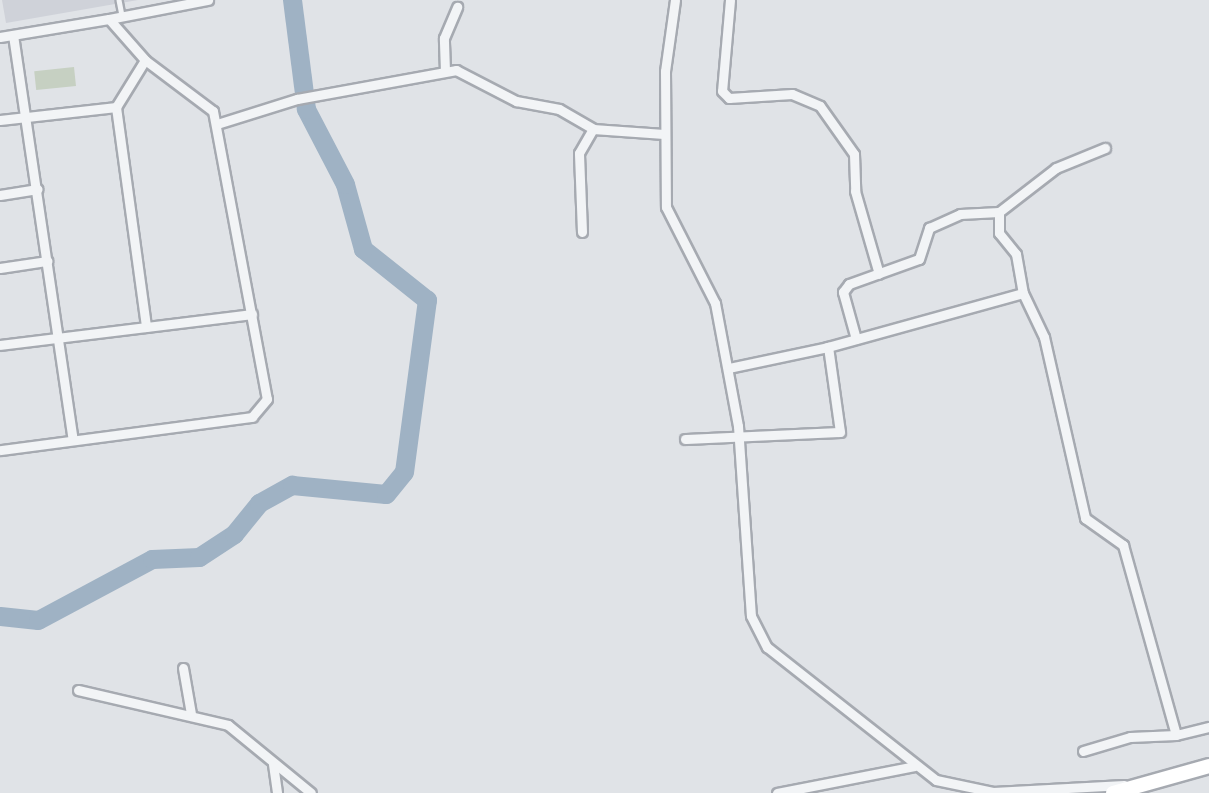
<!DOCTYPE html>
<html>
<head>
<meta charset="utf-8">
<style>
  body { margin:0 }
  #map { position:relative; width:1209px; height:793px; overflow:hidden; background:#e0e3e7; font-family:Figtree,sans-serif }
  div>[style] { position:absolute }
  .built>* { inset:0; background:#cfd2d9 }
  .green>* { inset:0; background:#c6d0c2; transform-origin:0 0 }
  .river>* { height:19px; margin:-9.5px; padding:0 9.5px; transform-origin:9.5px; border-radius:9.5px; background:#9fb2c4 }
  .roads { filter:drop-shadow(2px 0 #a6aab1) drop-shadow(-2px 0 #a6aab1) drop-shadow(0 2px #a6aab1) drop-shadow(0 -2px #a6aab1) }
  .service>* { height:4.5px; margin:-2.25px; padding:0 2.25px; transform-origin:2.25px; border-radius:2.25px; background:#f2f4f6 }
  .minor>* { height:9px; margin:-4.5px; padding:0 4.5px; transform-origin:4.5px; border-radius:4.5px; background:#f2f4f6 }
  .primary>* { height:14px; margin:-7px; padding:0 7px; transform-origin:7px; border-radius:7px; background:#fff }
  span { translate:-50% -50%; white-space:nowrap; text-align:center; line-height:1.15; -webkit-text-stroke:6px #eff2f5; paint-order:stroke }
</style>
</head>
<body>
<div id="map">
  <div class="built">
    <div style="clip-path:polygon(2px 0,138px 0,6px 23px)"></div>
  </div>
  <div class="green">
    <div style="left:74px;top:67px;width:19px;height:40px;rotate:84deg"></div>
  </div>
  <div class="river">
    <div style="left:0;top:616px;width:38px;rotate:6deg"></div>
    <div style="left:38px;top:620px;width:129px;rotate:-28.2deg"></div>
    <div style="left:152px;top:559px;width:47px;rotate:-2.4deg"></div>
    <div style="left:199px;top:557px;width:42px;rotate:-33.3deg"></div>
    <div style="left:234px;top:534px;width:40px;rotate:-51deg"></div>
    <div style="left:259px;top:503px;width:38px;rotate:-29deg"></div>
    <div style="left:292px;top:485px;width:94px;rotate:5.5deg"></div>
    <div style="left:386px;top:494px;width:28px;rotate:-51deg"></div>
    <div style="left:404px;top:472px;width:174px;rotate:-82.4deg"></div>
    <div style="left:427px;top:300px;width:82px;rotate:-141.4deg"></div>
    <div style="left:363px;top:249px;width:67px;rotate:-105.5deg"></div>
    <div style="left:345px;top:184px;width:85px;rotate:-117.5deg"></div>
    <div style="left:306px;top:109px;width:110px;rotate:-97.3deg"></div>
  </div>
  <div class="roads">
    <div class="service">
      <div style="left:119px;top:0;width:16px;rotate:79deg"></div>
    </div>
    <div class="minor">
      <div style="left:675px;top:0;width:72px;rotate:98deg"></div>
      <div style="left:665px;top:71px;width:136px;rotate:89.6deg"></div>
      <div style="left:666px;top:207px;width:108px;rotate:63deg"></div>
      <div style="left:715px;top:303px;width:125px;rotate:79.4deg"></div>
      <div style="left:738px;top:426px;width:190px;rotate:86.1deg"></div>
      <div style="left:751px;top:616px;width:35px;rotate:63deg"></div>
      <div style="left:767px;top:647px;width:215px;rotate:38.2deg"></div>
      <div style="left:936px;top:780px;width:58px;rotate:11.9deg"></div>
      <div style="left:993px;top:792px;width:131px;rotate:-3.1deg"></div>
      <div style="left:730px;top:0;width:91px;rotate:95deg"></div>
      <div style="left:722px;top:91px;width:10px;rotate:45deg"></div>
      <div style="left:729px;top:98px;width:63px;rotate:-3.6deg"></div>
      <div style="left:792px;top:94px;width:30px;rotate:23deg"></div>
      <div style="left:820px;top:106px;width:59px;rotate:54.7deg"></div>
      <div style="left:854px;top:154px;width:37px;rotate:88deg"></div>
      <div style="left:855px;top:191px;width:86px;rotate:73.9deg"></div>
      <div style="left:109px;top:19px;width:101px;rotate:-10.9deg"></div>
      <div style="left:13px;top:35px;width:408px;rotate:81.6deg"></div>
      <div style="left:0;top:37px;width:110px;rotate:-9.4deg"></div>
      <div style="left:109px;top:19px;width:55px;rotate:48.7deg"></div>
      <div style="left:145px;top:60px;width:85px;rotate:36.9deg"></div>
      <div style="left:213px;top:111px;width:293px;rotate:79.4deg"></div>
      <div style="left:267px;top:399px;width:23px;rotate:130deg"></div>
      <div style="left:252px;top:417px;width:254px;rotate:172.5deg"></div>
      <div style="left:145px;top:60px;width:55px;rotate:121.7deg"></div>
      <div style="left:116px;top:107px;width:222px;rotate:82.2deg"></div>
      <div style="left:445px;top:71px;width:33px;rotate:-92deg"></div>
      <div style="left:444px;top:38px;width:34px;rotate:-67deg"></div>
      <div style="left:0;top:120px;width:117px;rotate:-6.4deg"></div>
      <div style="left:217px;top:124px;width:84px;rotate:-17.4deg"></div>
      <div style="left:297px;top:99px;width:162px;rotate:-10.3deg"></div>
      <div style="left:456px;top:70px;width:68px;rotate:27.3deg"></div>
      <div style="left:516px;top:101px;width:44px;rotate:10.5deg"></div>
      <div style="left:559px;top:109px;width:39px;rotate:30deg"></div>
      <div style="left:593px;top:129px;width:71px;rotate:4deg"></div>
      <div style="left:0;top:195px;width:38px;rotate:-9deg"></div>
      <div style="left:999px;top:212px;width:21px;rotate:90deg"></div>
      <div style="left:999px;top:233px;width:27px;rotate:51deg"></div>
      <div style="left:1016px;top:254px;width:40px;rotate:80deg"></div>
      <div style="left:1023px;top:293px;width:49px;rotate:64.5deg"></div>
      <div style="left:1044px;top:337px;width:186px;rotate:77.2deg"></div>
      <div style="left:1085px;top:518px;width:47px;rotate:35.4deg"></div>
      <div style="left:1123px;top:545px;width:197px;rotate:74.4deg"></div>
      <div style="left:1176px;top:735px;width:34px;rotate:-14deg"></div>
      <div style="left:582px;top:232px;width:79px;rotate:-92.2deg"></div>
      <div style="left:579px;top:153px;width:28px;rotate:-60deg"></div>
      <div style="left:0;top:268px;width:48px;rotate:-8.5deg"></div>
      <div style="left:856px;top:339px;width:49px;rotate:-105.5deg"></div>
      <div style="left:843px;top:292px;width:10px;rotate:-53deg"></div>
      <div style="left:849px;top:284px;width:74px;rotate:-19.7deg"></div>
      <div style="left:919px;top:259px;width:33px;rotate:-72deg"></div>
      <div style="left:929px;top:228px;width:34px;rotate:-24deg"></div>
      <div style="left:960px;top:214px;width:39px;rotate:-3deg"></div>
      <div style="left:999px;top:212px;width:72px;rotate:-37.7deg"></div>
      <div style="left:1056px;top:168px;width:53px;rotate:-22.2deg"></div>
      <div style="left:0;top:345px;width:254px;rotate:-7deg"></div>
      <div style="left:729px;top:368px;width:101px;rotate:-12deg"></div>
      <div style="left:685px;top:439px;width:155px;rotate:-2.6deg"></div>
      <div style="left:840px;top:432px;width:86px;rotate:-98deg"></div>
      <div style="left:828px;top:347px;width:202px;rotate:-15.5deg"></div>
      <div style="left:183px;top:668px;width:47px;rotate:80.1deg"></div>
      <div style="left:78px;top:690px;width:154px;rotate:13.1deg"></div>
      <div style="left:228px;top:725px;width:107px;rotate:39.3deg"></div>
      <div style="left:1083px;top:751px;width:49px;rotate:-16.6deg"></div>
      <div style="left:1130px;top:737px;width:46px;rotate:-2.5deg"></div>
      <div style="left:273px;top:764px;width:29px;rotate:82deg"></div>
      <div style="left:777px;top:793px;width:140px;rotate:-11.1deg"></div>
    </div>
    <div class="primary">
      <div style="left:1113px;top:793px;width:100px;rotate:-15.7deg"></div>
    </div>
  </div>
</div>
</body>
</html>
